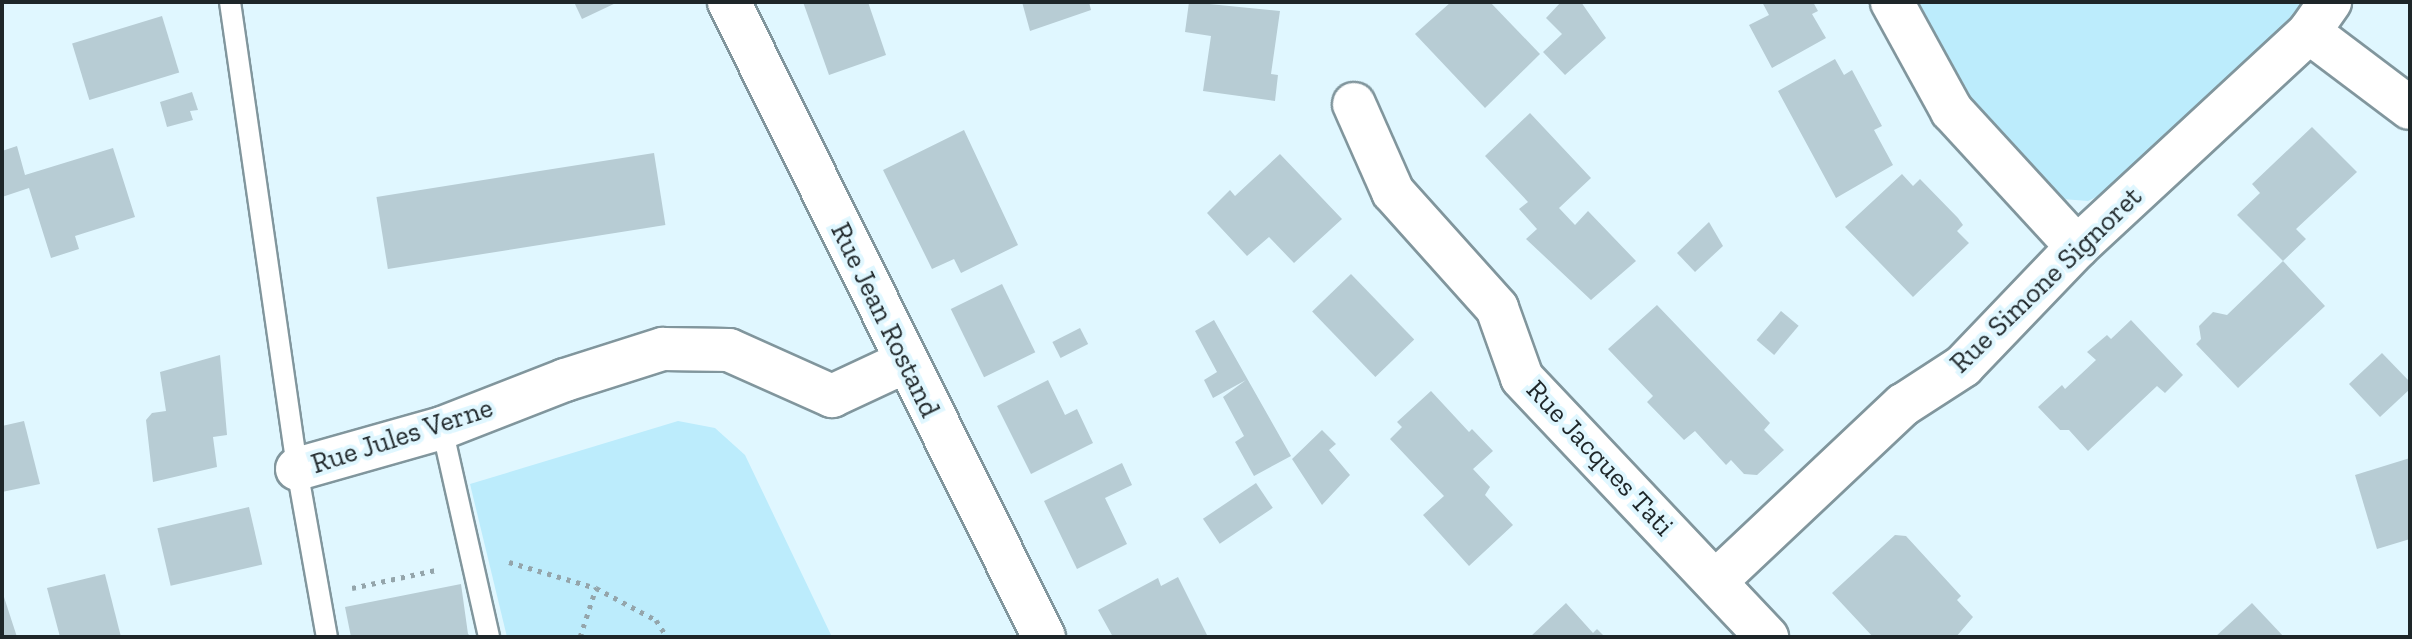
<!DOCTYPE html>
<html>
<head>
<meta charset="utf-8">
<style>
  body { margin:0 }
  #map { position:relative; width:2412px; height:639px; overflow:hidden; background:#e0f7ff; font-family:"Zilla Slab",serif }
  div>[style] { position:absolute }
  .green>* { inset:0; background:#bcecfc }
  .building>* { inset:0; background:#b7ccd4; transform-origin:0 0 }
  .path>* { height:5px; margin-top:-2.5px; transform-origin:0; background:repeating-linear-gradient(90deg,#94a5ab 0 4px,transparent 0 10px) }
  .roads { filter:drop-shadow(2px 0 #81969d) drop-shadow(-2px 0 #81969d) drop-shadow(0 2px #81969d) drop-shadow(0 -2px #81969d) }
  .service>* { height:20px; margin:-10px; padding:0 10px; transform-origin:10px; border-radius:10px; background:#fff }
  .minor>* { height:42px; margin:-21px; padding:0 21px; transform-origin:21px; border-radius:21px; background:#fff }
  span { translate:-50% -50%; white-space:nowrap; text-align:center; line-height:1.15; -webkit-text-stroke:8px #e0f7ff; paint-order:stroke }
  .street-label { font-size:28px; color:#1e2629 }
  .frame { position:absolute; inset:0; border:4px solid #1e2629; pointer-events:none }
</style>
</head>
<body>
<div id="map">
  <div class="green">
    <div style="clip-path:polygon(1917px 2px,2308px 2px,2111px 190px,2088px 201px,2062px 199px,1974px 102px)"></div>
    <div style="clip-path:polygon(678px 421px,715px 428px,745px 455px,832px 637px,507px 637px,470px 484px)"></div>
  </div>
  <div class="building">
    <div style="clip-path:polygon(574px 2px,618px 2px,582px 19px)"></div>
    <div style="clip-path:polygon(803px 2px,868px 2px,886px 55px,829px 75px)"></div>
    <div style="clip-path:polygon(1022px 2px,1089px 2px,1091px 10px,1030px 31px)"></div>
    <div style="clip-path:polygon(1189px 2px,1280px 11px,1271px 74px,1278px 75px,1275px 101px,1203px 91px,1211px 36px,1185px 32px)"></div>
    <div style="clip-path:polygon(1451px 2px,1490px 2px,1540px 54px,1485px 108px,1415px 34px)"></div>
    <div style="clip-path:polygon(1561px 2px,1581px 2px,1606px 38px,1565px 75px,1543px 52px,1562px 34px,1546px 18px)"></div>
    <div style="clip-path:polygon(1762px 2px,1813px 2px,1818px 11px,1812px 14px,1826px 38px,1772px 68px,1749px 25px,1769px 15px)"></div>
    <div style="left:162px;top:16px;width:59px;height:94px;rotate:73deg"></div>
    <div style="clip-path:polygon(1835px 59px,1844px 75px,1852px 70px,1882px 126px,1874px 130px,1893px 165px,1836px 198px,1778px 91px)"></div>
    <div style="clip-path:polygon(192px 92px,198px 110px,190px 111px,193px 120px,167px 127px,160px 102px)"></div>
    <div style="clip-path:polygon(1530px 113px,1591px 178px,1559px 208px,1575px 225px,1588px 211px,1636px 261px,1591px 300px,1526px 239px,1537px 229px,1519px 209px,1528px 202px,1485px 156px)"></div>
    <div style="clip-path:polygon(2312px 127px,2357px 172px,2296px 229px,2306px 239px,2283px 261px,2325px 306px,2238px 388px,2196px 344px,2201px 339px,2199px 326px,2213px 312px,2227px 315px,2283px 261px,2237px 215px,2260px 193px,2252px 184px)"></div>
    <div style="clip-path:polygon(964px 130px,1018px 245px,961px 273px,954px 259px,932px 269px,883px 170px)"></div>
    <div style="clip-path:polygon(17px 146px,25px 175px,113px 148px,135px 217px,75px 236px,79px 249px,51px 258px,29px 188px,2px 197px,2px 151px)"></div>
    <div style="left:654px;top:153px;width:73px;height:281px;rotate:81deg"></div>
    <div style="clip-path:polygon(1280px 154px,1342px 219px,1294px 263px,1269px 237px,1247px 256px,1207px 213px,1230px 190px,1235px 196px)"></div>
    <div style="clip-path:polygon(1902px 174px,1913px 186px,1920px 179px,1958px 218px,1963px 225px,1957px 231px,1969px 243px,1913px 297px,1845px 227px)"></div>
    <div style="clip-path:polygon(1709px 222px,1723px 246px,1695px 272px,1677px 253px)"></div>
    <div style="left:1351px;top:274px;width:91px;height:54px;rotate:46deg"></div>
    <div style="left:1002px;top:284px;width:76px;height:57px;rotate:64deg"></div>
    <div style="clip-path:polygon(1657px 305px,1770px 423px,1764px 430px,1784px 450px,1757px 475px,1744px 474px,1731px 460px,1726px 465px,1695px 431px,1684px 440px,1647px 402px,1653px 396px,1608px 349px)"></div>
    <div style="left:1781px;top:311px;width:23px;height:38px;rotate:40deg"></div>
    <div style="clip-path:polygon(1214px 320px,1291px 456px,1254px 476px,1235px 442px,1244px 436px,1223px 397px,1246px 380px,1213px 398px,1204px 380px,1217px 372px,1195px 331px)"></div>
    <div style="clip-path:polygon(2131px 320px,2183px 375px,2165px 393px,2157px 386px,2088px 451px,2069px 430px,2060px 430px,2038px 407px,2062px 385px,2065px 389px,2096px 360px,2087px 352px,2107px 335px,2111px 339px)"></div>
    <div style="left:1080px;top:328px;width:18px;height:31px;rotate:63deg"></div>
    <div style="clip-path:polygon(2382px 353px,2410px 382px,2410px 389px,2380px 417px,2349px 384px)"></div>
    <div style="clip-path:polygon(220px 355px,227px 435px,213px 437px,217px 467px,153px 482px,146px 420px,152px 413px,166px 411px,160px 372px)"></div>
    <div style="clip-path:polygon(1048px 380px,1065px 415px,1077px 409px,1093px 443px,1031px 474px,997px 406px)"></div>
    <div style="clip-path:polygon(1431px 391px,1469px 432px,1472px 429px,1493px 451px,1473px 469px,1490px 487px,1485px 495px,1513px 525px,1469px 566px,1423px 515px,1444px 496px,1390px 439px,1402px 427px,1397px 422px)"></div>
    <div style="clip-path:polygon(24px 421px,40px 484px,2px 492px,2px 426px)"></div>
    <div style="clip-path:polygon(1322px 430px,1336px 444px,1329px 450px,1350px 475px,1322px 505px,1292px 459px)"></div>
    <div style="clip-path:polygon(2410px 458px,2410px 539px,2377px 549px,2355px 475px)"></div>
    <div style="clip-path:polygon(1122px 463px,1132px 485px,1105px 498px,1127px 544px,1077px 569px,1044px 501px)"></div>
    <div style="left:1256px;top:483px;width:30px;height:64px;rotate:56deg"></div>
    <div style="left:249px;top:507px;width:59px;height:94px;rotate:77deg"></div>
    <div style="clip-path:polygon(1895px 535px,1906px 536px,1961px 596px,1957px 600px,1973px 617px,1956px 637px,1873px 637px,1832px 593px)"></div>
    <div style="clip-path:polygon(105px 574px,121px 637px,60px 637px,47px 588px)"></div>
    <div style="clip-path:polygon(1178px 577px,1208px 637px,1113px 637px,1098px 610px,1158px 578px,1161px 586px)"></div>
    <div style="clip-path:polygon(461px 584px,468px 634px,472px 637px,351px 637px,345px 607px)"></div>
    <div style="clip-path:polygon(2px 594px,3px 594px,17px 637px,2px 637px)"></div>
    <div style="clip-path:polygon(1566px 603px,1593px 633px,1597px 629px,1605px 637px,1530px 637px)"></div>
    <div style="clip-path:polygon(2252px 603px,2284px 637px,2215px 637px)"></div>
  </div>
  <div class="path">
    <div style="left:509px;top:562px;width:91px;rotate:16.6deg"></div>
    <div style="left:352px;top:588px;width:86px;rotate:-12.1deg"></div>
    <div style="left:580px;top:637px;width:52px;rotate:-71.9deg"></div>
    <div style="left:596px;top:588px;width:68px;rotate:28.1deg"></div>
    <div style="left:656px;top:620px;width:20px;rotate:57deg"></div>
  </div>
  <div class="roads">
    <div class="service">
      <div style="left:230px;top:2px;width:472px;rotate:81.8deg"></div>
      <div style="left:297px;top:469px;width:171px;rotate:79.9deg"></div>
      <div style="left:442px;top:428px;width:214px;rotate:77.3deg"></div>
    </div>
    <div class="minor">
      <div style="left:729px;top:2px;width:709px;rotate:63.62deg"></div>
      <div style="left:1892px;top:2px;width:124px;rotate:61.2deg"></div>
      <div style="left:1952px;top:111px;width:185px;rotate:47.4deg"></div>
      <div style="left:2309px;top:32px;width:126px;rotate:37deg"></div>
      <div style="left:1354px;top:104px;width:96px;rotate:66.1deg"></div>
      <div style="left:1393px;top:192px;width:156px;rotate:48.1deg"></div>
      <div style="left:1497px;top:308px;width:74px;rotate:70.3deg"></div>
      <div style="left:1522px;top:378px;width:357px;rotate:46.6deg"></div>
      <div style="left:297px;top:469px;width:151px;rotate:-15.8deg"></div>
      <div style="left:442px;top:428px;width:132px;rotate:-21.3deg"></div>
      <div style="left:565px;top:380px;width:103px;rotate:-17.6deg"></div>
      <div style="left:663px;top:349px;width:66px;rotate:0.9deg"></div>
      <div style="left:729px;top:350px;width:113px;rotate:24.1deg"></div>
      <div style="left:832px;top:396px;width:81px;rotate:-25deg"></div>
      <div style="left:1716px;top:581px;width:257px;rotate:-43.3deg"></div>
      <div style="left:1903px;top:405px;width:72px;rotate:-33deg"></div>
      <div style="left:1963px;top:366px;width:165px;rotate:-46.2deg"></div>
      <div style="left:2077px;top:247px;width:316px;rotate:-42.8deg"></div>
      <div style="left:2309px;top:32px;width:37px;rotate:-55deg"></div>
    </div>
  </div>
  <div class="street-label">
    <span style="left:2046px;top:280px;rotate:-44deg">Rue Simone Signoret</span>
    <span style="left:885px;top:320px;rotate:64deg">Rue Jean Rostand</span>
    <span style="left:402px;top:436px;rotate:-18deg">Rue Jules Verne</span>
    <span style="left:1600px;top:458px;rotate:47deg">Rue Jacques Tati</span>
  </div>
  <div class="frame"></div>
</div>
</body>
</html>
